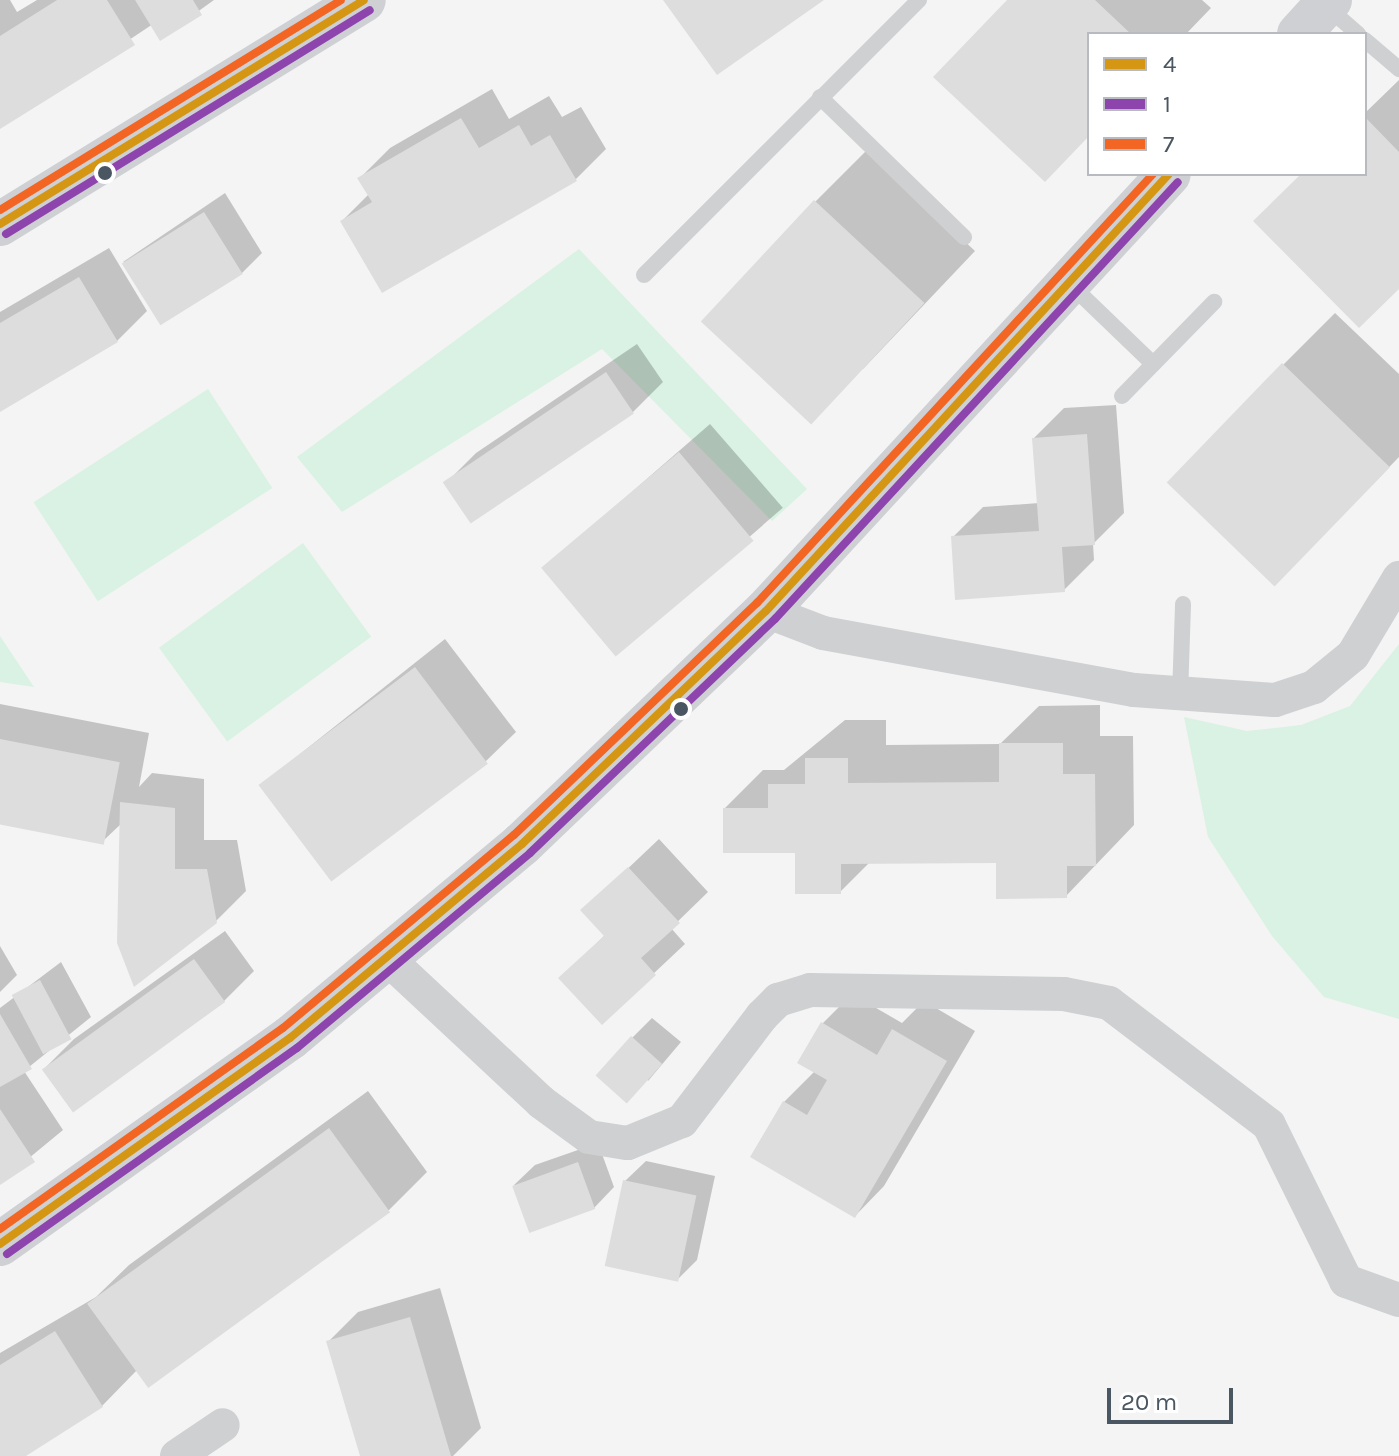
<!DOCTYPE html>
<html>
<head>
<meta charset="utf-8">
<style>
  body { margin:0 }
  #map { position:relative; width:1399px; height:1456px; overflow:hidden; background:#f4f4f4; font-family:Karla,sans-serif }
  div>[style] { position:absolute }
  .green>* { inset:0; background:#d9f2e3; transform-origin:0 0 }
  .shadow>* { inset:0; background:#0003; transform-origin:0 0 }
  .building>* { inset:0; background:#ddddde; transform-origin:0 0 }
  .lane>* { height:16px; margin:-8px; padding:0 8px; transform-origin:8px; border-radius:8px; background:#ced0d2 }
  .street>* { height:34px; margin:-17px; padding:0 17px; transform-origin:17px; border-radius:17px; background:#ced0d2 }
  .secondary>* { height:44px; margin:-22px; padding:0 22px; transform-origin:22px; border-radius:22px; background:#ced0d4 }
  .bus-1>* { height:8px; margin:-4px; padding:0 4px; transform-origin:4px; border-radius:4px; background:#d49613 }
  .bus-2>* { height:8px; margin:-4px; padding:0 4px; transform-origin:4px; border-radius:4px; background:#8e44ad }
  .bus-3>* { height:8px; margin:-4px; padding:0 4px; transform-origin:4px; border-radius:4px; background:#f26522 }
  .dots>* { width:22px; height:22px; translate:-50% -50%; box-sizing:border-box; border:4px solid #fff; border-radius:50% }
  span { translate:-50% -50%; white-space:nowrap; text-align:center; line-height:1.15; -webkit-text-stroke:7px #fff; paint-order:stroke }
  .legend { position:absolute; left:1087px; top:32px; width:280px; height:144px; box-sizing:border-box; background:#fff; border:2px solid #b7bbc0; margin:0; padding:10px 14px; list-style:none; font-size:24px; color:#4a5661 }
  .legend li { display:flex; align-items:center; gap:16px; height:40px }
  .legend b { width:40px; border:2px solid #b7bbc0 }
  .scale { position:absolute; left:1107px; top:1388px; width:126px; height:36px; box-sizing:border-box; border:4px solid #4a5661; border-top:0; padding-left:10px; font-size:24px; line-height:28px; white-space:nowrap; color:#4a5661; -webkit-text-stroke:6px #fff; paint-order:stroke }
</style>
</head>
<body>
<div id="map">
  <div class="green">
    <div style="clip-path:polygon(579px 249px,807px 489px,772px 521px,602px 349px,342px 512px,297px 457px)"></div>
    <div style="left:208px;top:389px;width:118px;height:208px;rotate:57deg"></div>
    <div style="left:303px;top:543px;width:116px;height:178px;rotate:54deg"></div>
    <div style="clip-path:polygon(0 636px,34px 687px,0 682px)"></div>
    <div style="clip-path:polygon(1399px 644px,1399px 1019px,1324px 997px,1272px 936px,1208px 837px,1184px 717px,1247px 731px,1301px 725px,1350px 706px)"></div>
  </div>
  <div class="shadow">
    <div style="clip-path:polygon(0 0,10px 0,17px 12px,37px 0,214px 0,161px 38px,153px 24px,0 126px)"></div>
    <div style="clip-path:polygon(1009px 0,1202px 0,1211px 8px,1186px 34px,1089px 34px,1089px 135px)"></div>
    <div style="clip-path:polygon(1399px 80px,1399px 286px,1303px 174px,1365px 174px,1365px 113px)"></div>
    <div style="clip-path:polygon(492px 89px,509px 119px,549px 96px,562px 117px,581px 107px,606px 149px,576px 179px,383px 291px,342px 221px,369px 194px,360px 178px,390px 148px)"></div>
    <div style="clip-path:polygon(867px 150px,975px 251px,863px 369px,815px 202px)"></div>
    <div style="clip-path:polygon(225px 193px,262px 253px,242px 273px,123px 262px)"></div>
    <div style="clip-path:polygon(109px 248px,147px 311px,117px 341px,0 409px,0 312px)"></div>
    <div style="clip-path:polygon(1335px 313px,1399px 374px,1399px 457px,1327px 531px,1283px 365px)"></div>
    <div style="clip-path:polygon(637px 344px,663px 382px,633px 412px,446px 483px,476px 453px)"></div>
    <div style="clip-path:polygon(1116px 405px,1124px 513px,1093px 544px,1094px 560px,1064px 590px,953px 537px,983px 507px,1039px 503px,1034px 438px,1064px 408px)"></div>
    <div style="left:710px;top:424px;width:111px;height:220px;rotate:49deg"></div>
    <div style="clip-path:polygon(445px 639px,516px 732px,486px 761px,261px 785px)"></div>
    <div style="clip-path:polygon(0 704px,149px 733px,139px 787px,152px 773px,204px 779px,204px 840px,237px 840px,246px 891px,215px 922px,122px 823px,104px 840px,0 821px)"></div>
    <div style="clip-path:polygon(1100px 705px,1100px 736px,1133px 736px,1134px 825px,1066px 896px,998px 861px,870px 862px,840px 892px,797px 851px,725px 808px,763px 770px,784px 770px,845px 720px,886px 720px,886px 745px,1000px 744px,1039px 706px)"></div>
    <div style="clip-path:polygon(659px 839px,708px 892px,671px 928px,685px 944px,602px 1022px,561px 978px,605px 935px,583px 911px)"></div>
    <div style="clip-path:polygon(225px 931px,254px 971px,224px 1001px,44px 1069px,74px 1039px)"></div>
    <div style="clip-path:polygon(0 946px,17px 975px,0 992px)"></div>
    <div style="clip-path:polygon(61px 962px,91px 1017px,24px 1071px,63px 1130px,0 1182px,0 1008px)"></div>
    <div style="clip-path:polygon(852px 994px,902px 1023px,924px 1001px,975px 1031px,884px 1186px,855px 1216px,784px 1102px,815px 1071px,822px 1024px)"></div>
    <div style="clip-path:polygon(652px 1018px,681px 1042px,648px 1081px,632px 1038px)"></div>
    <div style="clip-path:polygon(368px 1091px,427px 1172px,389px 1210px,138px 1369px,102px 1406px,22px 1456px,0 1456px,0 1353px,96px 1297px,129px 1265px)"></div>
    <div style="clip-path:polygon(598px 1143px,614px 1187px,594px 1208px,514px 1185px,535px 1165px)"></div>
    <div style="clip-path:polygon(646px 1161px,715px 1176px,697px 1260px,677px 1280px,625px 1181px)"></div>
    <div style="clip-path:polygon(440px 1288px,481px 1428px,453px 1456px,362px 1456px,328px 1342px,358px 1312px)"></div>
  </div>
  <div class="building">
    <div style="clip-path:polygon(57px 0,107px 0,135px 45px,0 129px,0 36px)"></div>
    <div style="clip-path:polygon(135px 0,193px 0,202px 15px,160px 41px)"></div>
    <div style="clip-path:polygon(663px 0,824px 0,717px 75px)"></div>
    <div style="clip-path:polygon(1007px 0,1095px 0,1131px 34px,1089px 34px,1089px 136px,1045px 182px,933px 77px)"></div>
    <div style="clip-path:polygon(1365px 117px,1399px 152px,1399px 289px,1359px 328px,1253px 221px,1301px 174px,1365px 174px)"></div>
    <div style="clip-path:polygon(461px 118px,479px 148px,519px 125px,531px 146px,550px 135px,577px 181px,382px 293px,340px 221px,372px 202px,357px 178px)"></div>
    <div style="left:814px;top:200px;width:151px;height:166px;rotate:43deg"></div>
    <div style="left:204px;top:212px;width:73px;height:97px;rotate:58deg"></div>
    <div style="clip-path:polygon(79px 277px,118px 342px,0 412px,0 323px)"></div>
    <div style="left:1282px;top:363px;width:150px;height:166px;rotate:44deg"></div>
    <div style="left:606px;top:372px;width:50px;height:197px;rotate:56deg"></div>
    <div style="clip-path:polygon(1087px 434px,1095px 545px,1062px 547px,1065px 592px,955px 600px,951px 536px,1039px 531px,1032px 438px)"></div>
    <div style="left:679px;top:452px;width:116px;height:180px;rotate:50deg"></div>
    <div style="left:415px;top:667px;width:121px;height:196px;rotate:53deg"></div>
    <div style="left:0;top:739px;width:122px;height:84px;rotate:11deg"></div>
    <div style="clip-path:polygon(999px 743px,1063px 743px,1063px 774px,1095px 774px,1096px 866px,1067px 866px,1067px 898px,996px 899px,996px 863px,841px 864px,841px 894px,795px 894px,795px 853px,723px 853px,723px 808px,768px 808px,768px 784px,805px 784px,805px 758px,848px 758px,848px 783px,999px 782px)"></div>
    <div style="clip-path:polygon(120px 802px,175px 808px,175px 869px,207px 869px,217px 923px,134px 987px,117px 943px)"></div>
    <div style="clip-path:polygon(628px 867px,680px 923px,641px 958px,656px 975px,602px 1025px,558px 978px,604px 936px,580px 910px)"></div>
    <div style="left:194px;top:959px;width:53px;height:188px;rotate:54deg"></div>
    <div style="left:40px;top:980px;width:67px;height:32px;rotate:62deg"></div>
    <div style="clip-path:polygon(0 1014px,32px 1069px,0 1087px)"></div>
    <div style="clip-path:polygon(821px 1022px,877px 1055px,892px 1029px,947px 1061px,855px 1218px,750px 1157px,783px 1101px,807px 1115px,827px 1080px,797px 1063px)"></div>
    <div style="left:631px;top:1036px;width:42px;height:53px;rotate:42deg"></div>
    <div style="clip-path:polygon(0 1109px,35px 1162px,0 1185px)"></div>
    <div style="left:329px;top:1128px;width:104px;height:299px;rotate:54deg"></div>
    <div style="left:578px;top:1162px;width:50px;height:70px;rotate:70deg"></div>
    <div style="left:623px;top:1180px;width:75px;height:88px;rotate:12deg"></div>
    <div style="clip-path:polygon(410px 1317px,451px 1456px,360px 1456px,326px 1341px)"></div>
    <div style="clip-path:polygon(55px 1331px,103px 1407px,26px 1456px,0 1456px,0 1365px)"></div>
  </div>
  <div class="lane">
    <div style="left:1326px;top:6px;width:43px;rotate:41.2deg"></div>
    <div style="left:1365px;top:40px;width:45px;rotate:40.5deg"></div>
    <div style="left:820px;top:97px;width:201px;rotate:44.2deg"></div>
    <div style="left:644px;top:275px;width:389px;rotate:-45deg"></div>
    <div style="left:1071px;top:285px;width:114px;rotate:43.9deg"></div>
    <div style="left:1122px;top:396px;width:132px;rotate:-45.6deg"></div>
    <div style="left:1180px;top:696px;width:92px;rotate:-88.1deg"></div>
  </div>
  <div class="street">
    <div style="left:766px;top:611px;width:61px;rotate:21.1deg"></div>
    <div style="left:823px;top:633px;width:316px;rotate:10.4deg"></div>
    <div style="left:1134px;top:690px;width:141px;rotate:4.1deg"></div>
    <div style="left:1275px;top:700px;width:41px;rotate:-18.4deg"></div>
    <div style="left:1314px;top:687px;width:50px;rotate:-39.4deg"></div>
    <div style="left:1353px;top:655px;width:90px;rotate:-59.1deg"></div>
    <div style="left:390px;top:961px;width:207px;rotate:43deg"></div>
    <div style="left:541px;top:1102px;width:59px;rotate:36.1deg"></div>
    <div style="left:589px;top:1137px;width:39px;rotate:9deg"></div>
    <div style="left:628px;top:1143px;width:58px;rotate:-22.2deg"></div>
    <div style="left:682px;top:1121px;width:132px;rotate:-52.7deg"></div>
    <div style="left:762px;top:1016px;width:23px;rotate:-45deg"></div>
    <div style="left:778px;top:1000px;width:34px;rotate:-17deg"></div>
    <div style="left:810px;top:990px;width:254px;rotate:0.9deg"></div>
    <div style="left:1064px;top:994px;width:46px;rotate:11.3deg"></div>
    <div style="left:1109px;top:1003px;width:201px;rotate:37.3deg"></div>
    <div style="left:1269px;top:1125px;width:174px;rotate:63.7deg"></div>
    <div style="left:1346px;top:1281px;width:56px;rotate:19.7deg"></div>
    <div style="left:177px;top:1456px;width:55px;rotate:-34deg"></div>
  </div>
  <div class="secondary">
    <div style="left:1299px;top:34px;width:46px;rotate:-47.6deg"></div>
    <div style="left:0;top:224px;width:427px;rotate:-31.6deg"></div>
    <div style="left:0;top:1244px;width:356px;rotate:-35.4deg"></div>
    <div style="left:290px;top:1038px;width:302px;rotate:-39.9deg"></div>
    <div style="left:522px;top:844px;width:337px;rotate:-43.7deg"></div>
    <div style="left:766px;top:611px;width:594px;rotate:-47.32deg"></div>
  </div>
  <div class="bus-1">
    <div style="left:0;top:224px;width:427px;rotate:-31.6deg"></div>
    <div style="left:0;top:1244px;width:356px;rotate:-35.4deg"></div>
    <div style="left:290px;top:1038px;width:302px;rotate:-39.9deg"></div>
    <div style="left:522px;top:844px;width:337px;rotate:-43.7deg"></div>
    <div style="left:766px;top:611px;width:594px;rotate:-47.32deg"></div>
  </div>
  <div class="bus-2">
    <div style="left:6px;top:234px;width:427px;rotate:-31.6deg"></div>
    <div style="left:7px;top:1254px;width:356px;rotate:-35.4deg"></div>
    <div style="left:297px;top:1048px;width:304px;rotate:-39.9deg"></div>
    <div style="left:530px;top:853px;width:339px;rotate:-43.7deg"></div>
    <div style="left:775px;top:619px;width:594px;rotate:-47.32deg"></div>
  </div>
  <div class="bus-3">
    <div style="left:0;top:210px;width:400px;rotate:-31.6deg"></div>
    <div style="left:0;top:1229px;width:347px;rotate:-35.4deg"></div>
    <div style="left:283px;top:1028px;width:301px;rotate:-39.9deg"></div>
    <div style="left:514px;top:835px;width:336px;rotate:-43.7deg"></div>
    <div style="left:757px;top:603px;width:584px;rotate:-47.29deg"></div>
  </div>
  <div class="dots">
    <div style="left:105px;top:173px;background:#4a5661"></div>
    <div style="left:681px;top:709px;background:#4a5661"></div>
  </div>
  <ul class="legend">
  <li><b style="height:10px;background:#d49613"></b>4</li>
  <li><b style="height:10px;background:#8e44ad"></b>1</li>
  <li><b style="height:10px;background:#f26522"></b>7</li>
  </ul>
  <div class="scale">20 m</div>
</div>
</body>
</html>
